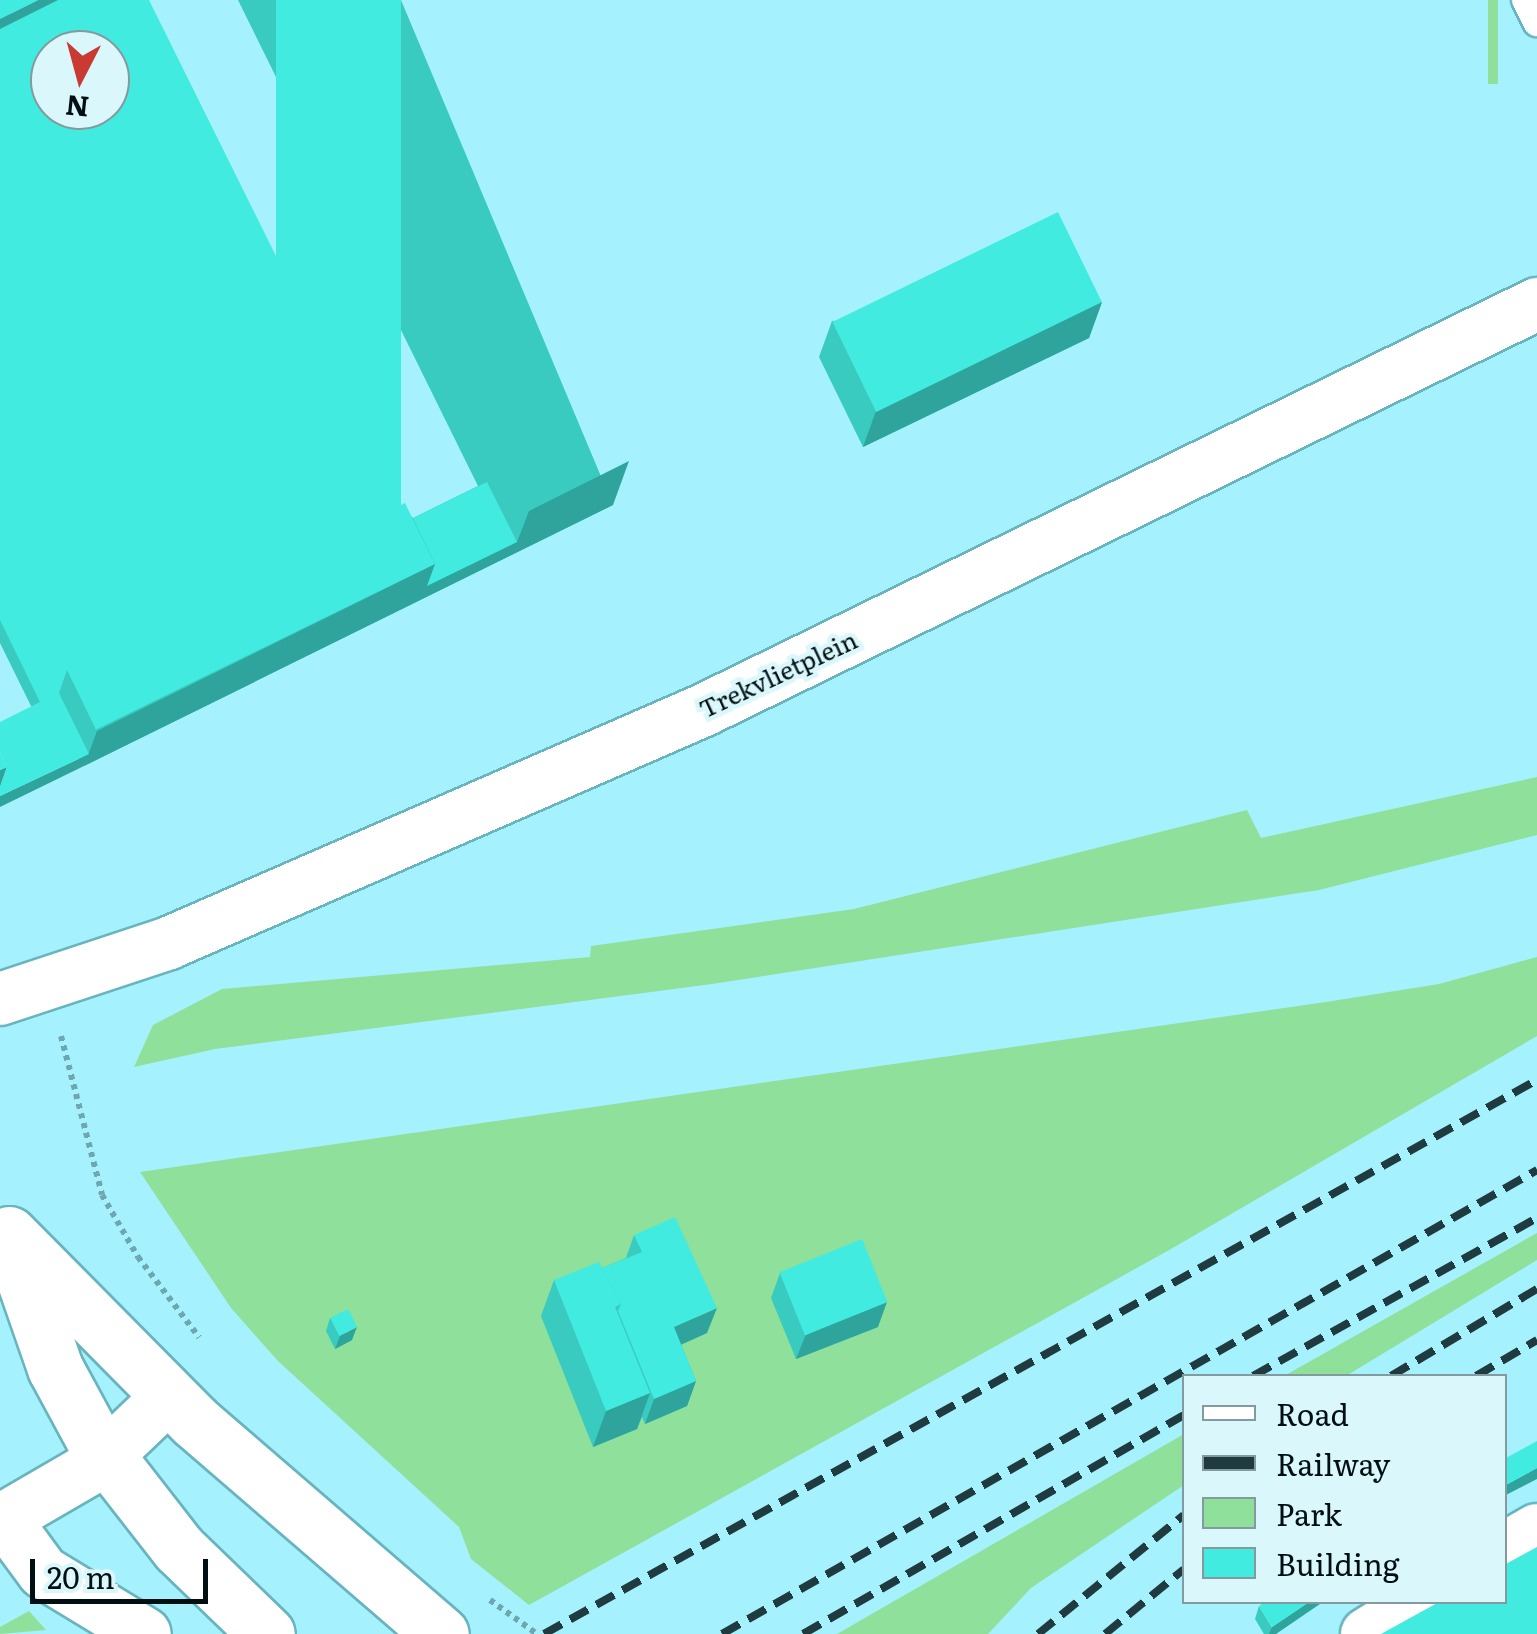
<!DOCTYPE html>
<html>
<head>
<meta charset="utf-8">
<style>
  body { margin:0 }
  #map { position:relative; width:1537px; height:1634px; overflow:hidden; background:#a5f2fe; font-family:Literata,serif }
  div>[style] { position:absolute }
  .green>* { inset:0; background:#8fe09a; transform-origin:0 0 }
  .path>* { height:6px; margin-top:-3px; transform-origin:0; background:repeating-linear-gradient(90deg,#6fa7b0 0 5px,transparent 0 10px) }
  .roads { filter:drop-shadow(2px 0 #68b4bf) drop-shadow(-2px 0 #68b4bf) drop-shadow(0 2px #68b4bf) drop-shadow(0 -2px #68b4bf) }
  .service>* { height:28px; margin:-14px; padding:0 14px; transform-origin:14px; border-radius:14px; background:#fff }
  .minor>* { height:52px; margin:-26px; padding:0 26px; transform-origin:26px; border-radius:26px; background:#fff }
  .primary>* { height:55px; margin:-27.5px; padding:0 27.5px; transform-origin:27.5px; border-radius:27.5px; background:#fff }
  .rail>* { height:8px; margin-top:-4px; transform-origin:0; background:repeating-linear-gradient(90deg,#203b40 0 20px,transparent 0 30px) }
  .wall>* { inset:0; background:#39cac0 }
  .shaded-wall>* { inset:0; background:#2ea49c }
  .building>* { inset:0; background:#42ebdf; transform-origin:0 0 }
  span { translate:-50% -50%; white-space:nowrap; text-align:center; line-height:1.15; -webkit-text-stroke:9px #daf7fb; paint-order:stroke }
  .street-label { font-size:25px; color:#000f12 }
  .legend { position:absolute; left:1182px; top:1374px; width:325px; height:230px; box-sizing:border-box; background:#daf7fb; border:2px solid #839a9e; margin:0; padding:12px 18px; list-style:none; font-size:30px; color:#000f12 }
  .legend li { display:flex; align-items:center; gap:20px; height:50px }
  .legend b { width:50px; border:2px solid #839a9e }
  .north { position:absolute; left:30px; top:30px; width:100px; height:100px; box-sizing:border-box; background:#daf7fb; border:2px solid #839a9e; border-radius:50%; rotate:186deg; font-size:28px; font-weight:700; line-height:40px; text-align:center; color:#000f12 }
  .north::after { content:''; display:block; margin:auto; width:35px; height:45px; background:#c83a32; clip-path:polygon(50% 0,100% 100%,50% 72%,0 100%) }
  .scale { position:absolute; left:30px; top:1559px; width:178px; height:45px; box-sizing:border-box; border:5px solid #000f12; border-top:0; padding-left:12px; font-size:30px; line-height:35px; white-space:nowrap; color:#000f12; -webkit-text-stroke:8px #daf7fb; paint-order:stroke }
</style>
</head>
<body>
<div id="map">
  <div class="green">
    <div style="left:1488px;top:0;width:10px;height:84px"></div>
    <div style="clip-path:polygon(1537px 777px,1537px 835px,1319px 890px,712px 984px,215px 1049px,134px 1067px,153px 1025px,222px 989px,590px 957px,591px 946px,854px 909px,1247px 810px,1261px 838px)"></div>
    <div style="clip-path:polygon(1537px 957px,1537px 1036px,1171px 1249px,529px 1605px,471px 1559px,459px 1527px,278px 1361px,231px 1308px,140px 1172px,1326px 1002px,1439px 984px)"></div>
    <div style="clip-path:polygon(1537px 1233px,1537px 1260px,1346px 1376px,1284px 1376px)"></div>
    <div style="clip-path:polygon(1184px 1434px,1184px 1485px,1031px 1588px,988px 1634px,837px 1634px)"></div>
    <div style="clip-path:polygon(29px 1611px,46px 1630px,0 1634px,0 1627px)"></div>
  </div>
  <div class="path">
    <div style="left:61px;top:1036px;width:164px;rotate:75.5deg"></div>
    <div style="left:102px;top:1195px;width:72px;rotate:59.9deg"></div>
    <div style="left:138px;top:1257px;width:101px;rotate:52.7deg"></div>
    <div style="left:490px;top:1600px;width:58px;rotate:35.9deg"></div>
  </div>
  <div class="roads">
    <div class="service">
      <div style="left:1526px;top:0;width:25px;rotate:63deg"></div>
    </div>
    <div class="minor">
      <div style="left:0;top:999px;width:178px;rotate:-18.3deg"></div>
      <div style="left:169px;top:943px;width:584px;rotate:-23.53deg"></div>
      <div style="left:704px;top:710px;width:927px;rotate:-25.98deg"></div>
      <div style="left:4px;top:1519px;width:66px;rotate:53.7deg"></div>
      <div style="left:43px;top:1572px;width:119px;rotate:31.3deg"></div>
      <div style="left:0;top:1521px;width:113px;rotate:-30.2deg"></div>
      <div style="left:98px;top:1464px;width:98px;rotate:-43.8deg"></div>
      <div style="left:1504px;top:1549px;width:38px;rotate:-30deg"></div>
      <div style="left:1367px;top:1634px;width:61px;rotate:-31.6deg"></div>
    </div>
    <div class="primary">
      <div style="left:9px;top:1234px;width:263px;rotate:45.3deg"></div>
      <div style="left:194px;top:1421px;width:326px;rotate:40.8deg"></div>
      <div style="left:15px;top:1253px;width:122px;rotate:70.8deg"></div>
      <div style="left:55px;top:1368px;width:82px;rotate:61.6deg"></div>
      <div style="left:94px;top:1440px;width:138px;rotate:52.1deg"></div>
      <div style="left:179px;top:1549px;width:122px;rotate:44deg"></div>
    </div>
  </div>
  <div class="rail">
    <div style="left:1253px;top:1376px;width:325px;rotate:-29.1deg"></div>
    <div style="left:1391px;top:1376px;width:170px;rotate:-30.8deg"></div>
    <div style="left:1476px;top:1376px;width:71px;rotate:-30.5deg"></div>
    <div style="left:544px;top:1634px;width:1137px;rotate:-29.16deg"></div>
    <div style="left:722px;top:1634px;width:938px;rotate:-29.65deg"></div>
    <div style="left:803px;top:1634px;width:439px;rotate:-29.9deg"></div>
    <div style="left:1038px;top:1634px;width:188px;rotate:-39.2deg"></div>
    <div style="left:1105px;top:1634px;width:102px;rotate:-39.4deg"></div>
  </div>
  <div class="wall">
    <div style="clip-path:polygon(0 0,400px 506px,413px 518px,478px 486px,238px 0,401px 0,613px 505px,84px 766px,31px 706px,0 643px)"></div>
    <div style="clip-path:polygon(1102px 302px,1089px 338px,863px 447px,819px 357px,832px 321px)"></div>
    <div style="clip-path:polygon(634px 1235px,707px 1333px,681px 1344px,696px 1381px,687px 1406px,645px 1424px,642px 1417px,637px 1429px,593px 1447px,541px 1316px,554px 1280px,602px 1268px,626px 1258px)"></div>
    <div style="clip-path:polygon(780px 1273px,878px 1327px,796px 1359px,771px 1298px)"></div>
    <div style="clip-path:polygon(330px 1318px,352px 1340px,335px 1349px,326px 1331px)"></div>
    <div style="clip-path:polygon(1259px 1606px,1276px 1634px,1264px 1634px,1255px 1619px)"></div>
  </div>
  <div class="shaded-wall">
    <div style="clip-path:polygon(38px 0,80px 0,0 39px,0 19px)"></div>
    <div style="clip-path:polygon(1102px 302px,1089px 338px,863px 447px,876px 411px)"></div>
    <div style="clip-path:polygon(629px 461px,613px 505px,84px 766px,97px 731px,435px 564px,517px 542px,529px 511px)"></div>
    <div style="clip-path:polygon(89px 754px,84px 766px,0 807px,0 796px)"></div>
    <div style="clip-path:polygon(7px 767px,0 787px,0 770px)"></div>
    <div style="clip-path:polygon(887px 1302px,878px 1327px,796px 1359px,806px 1334px)"></div>
    <div style="clip-path:polygon(717px 1308px,707px 1333px,665px 1352px,674px 1327px)"></div>
    <div style="clip-path:polygon(357px 1327px,352px 1340px,335px 1349px,340px 1336px)"></div>
    <div style="clip-path:polygon(696px 1381px,687px 1406px,645px 1424px,654px 1399px)"></div>
    <div style="clip-path:polygon(650px 1393px,637px 1429px,593px 1447px,606px 1411px)"></div>
    <div style="clip-path:polygon(1537px 1468px,1537px 1479px,1504px 1496px,1504px 1486px)"></div>
    <div style="clip-path:polygon(1309px 1602px,1323px 1602px,1276px 1634px,1269px 1634px,1272px 1627px)"></div>
  </div>
  <div class="building">
    <div style="clip-path:polygon(0 0,38px 0,0 19px)"></div>
    <div style="clip-path:polygon(evenodd,58px 0,149px 0,400px 506px,67px 670px,59px 693px,89px 754px,0 796px,0 787px,7px 767px,0 752px,0 722px,40px 702px,0 620px,0 29px,58px 0,50px 50px,110px 50px,110px 110px,50px 110px,50px 50px)"></div>
    <div style="left:276px;top:0;width:125px;height:570px"></div>
    <div style="left:1058px;top:212px;width:100px;height:251px;rotate:64deg"></div>
    <div style="clip-path:polygon(487px 482px,517px 542px,427px 586px,435px 564px,413px 518px)"></div>
    <div style="left:405px;top:503px;width:68px;height:377px;rotate:64deg"></div>
    <div style="clip-path:polygon(0 752px,7px 767px,0 770px)"></div>
    <div style="clip-path:polygon(675px 1217px,717px 1308px,674px 1327px,696px 1381px,654px 1399px,618px 1311px,621px 1304px,602px 1268px,642px 1252px,634px 1235px)"></div>
    <div style="left:862px;top:1239px;width:68px;height:89px;rotate:68deg"></div>
    <div style="clip-path:polygon(599px 1262px,621px 1304px,615px 1307px,650px 1393px,606px 1411px,554px 1280px)"></div>
    <div style="left:348px;top:1309px;width:20px;height:20px;rotate:63deg"></div>
    <div style="clip-path:polygon(1537px 1441px,1537px 1468px,1504px 1486px,1504px 1459px)"></div>
    <div style="clip-path:polygon(1537px 1547px,1537px 1634px,1381px 1634px,1439px 1602px,1504px 1602px,1504px 1565px)"></div>
    <div style="clip-path:polygon(1265px 1602px,1309px 1602px,1272px 1627px,1259px 1606px)"></div>
  </div>
  <div class="street-label">
    <span style="left:778px;top:674px;rotate:-25deg">Trekvlietplein</span>
  </div>
  <ul class="legend">
  <li><b style="height:12px;background:#fff"></b>Road</li>
  <li><b style="height:12px;background:#203b40"></b>Railway</li>
  <li><b style="height:28px;background:#8fe09a"></b>Park</li>
  <li><b style="height:28px;background:#42ebdf"></b>Building</li>
  </ul>
  <div class="north">N</div>
  <div class="scale">20 m</div>
</div>
</body>
</html>
